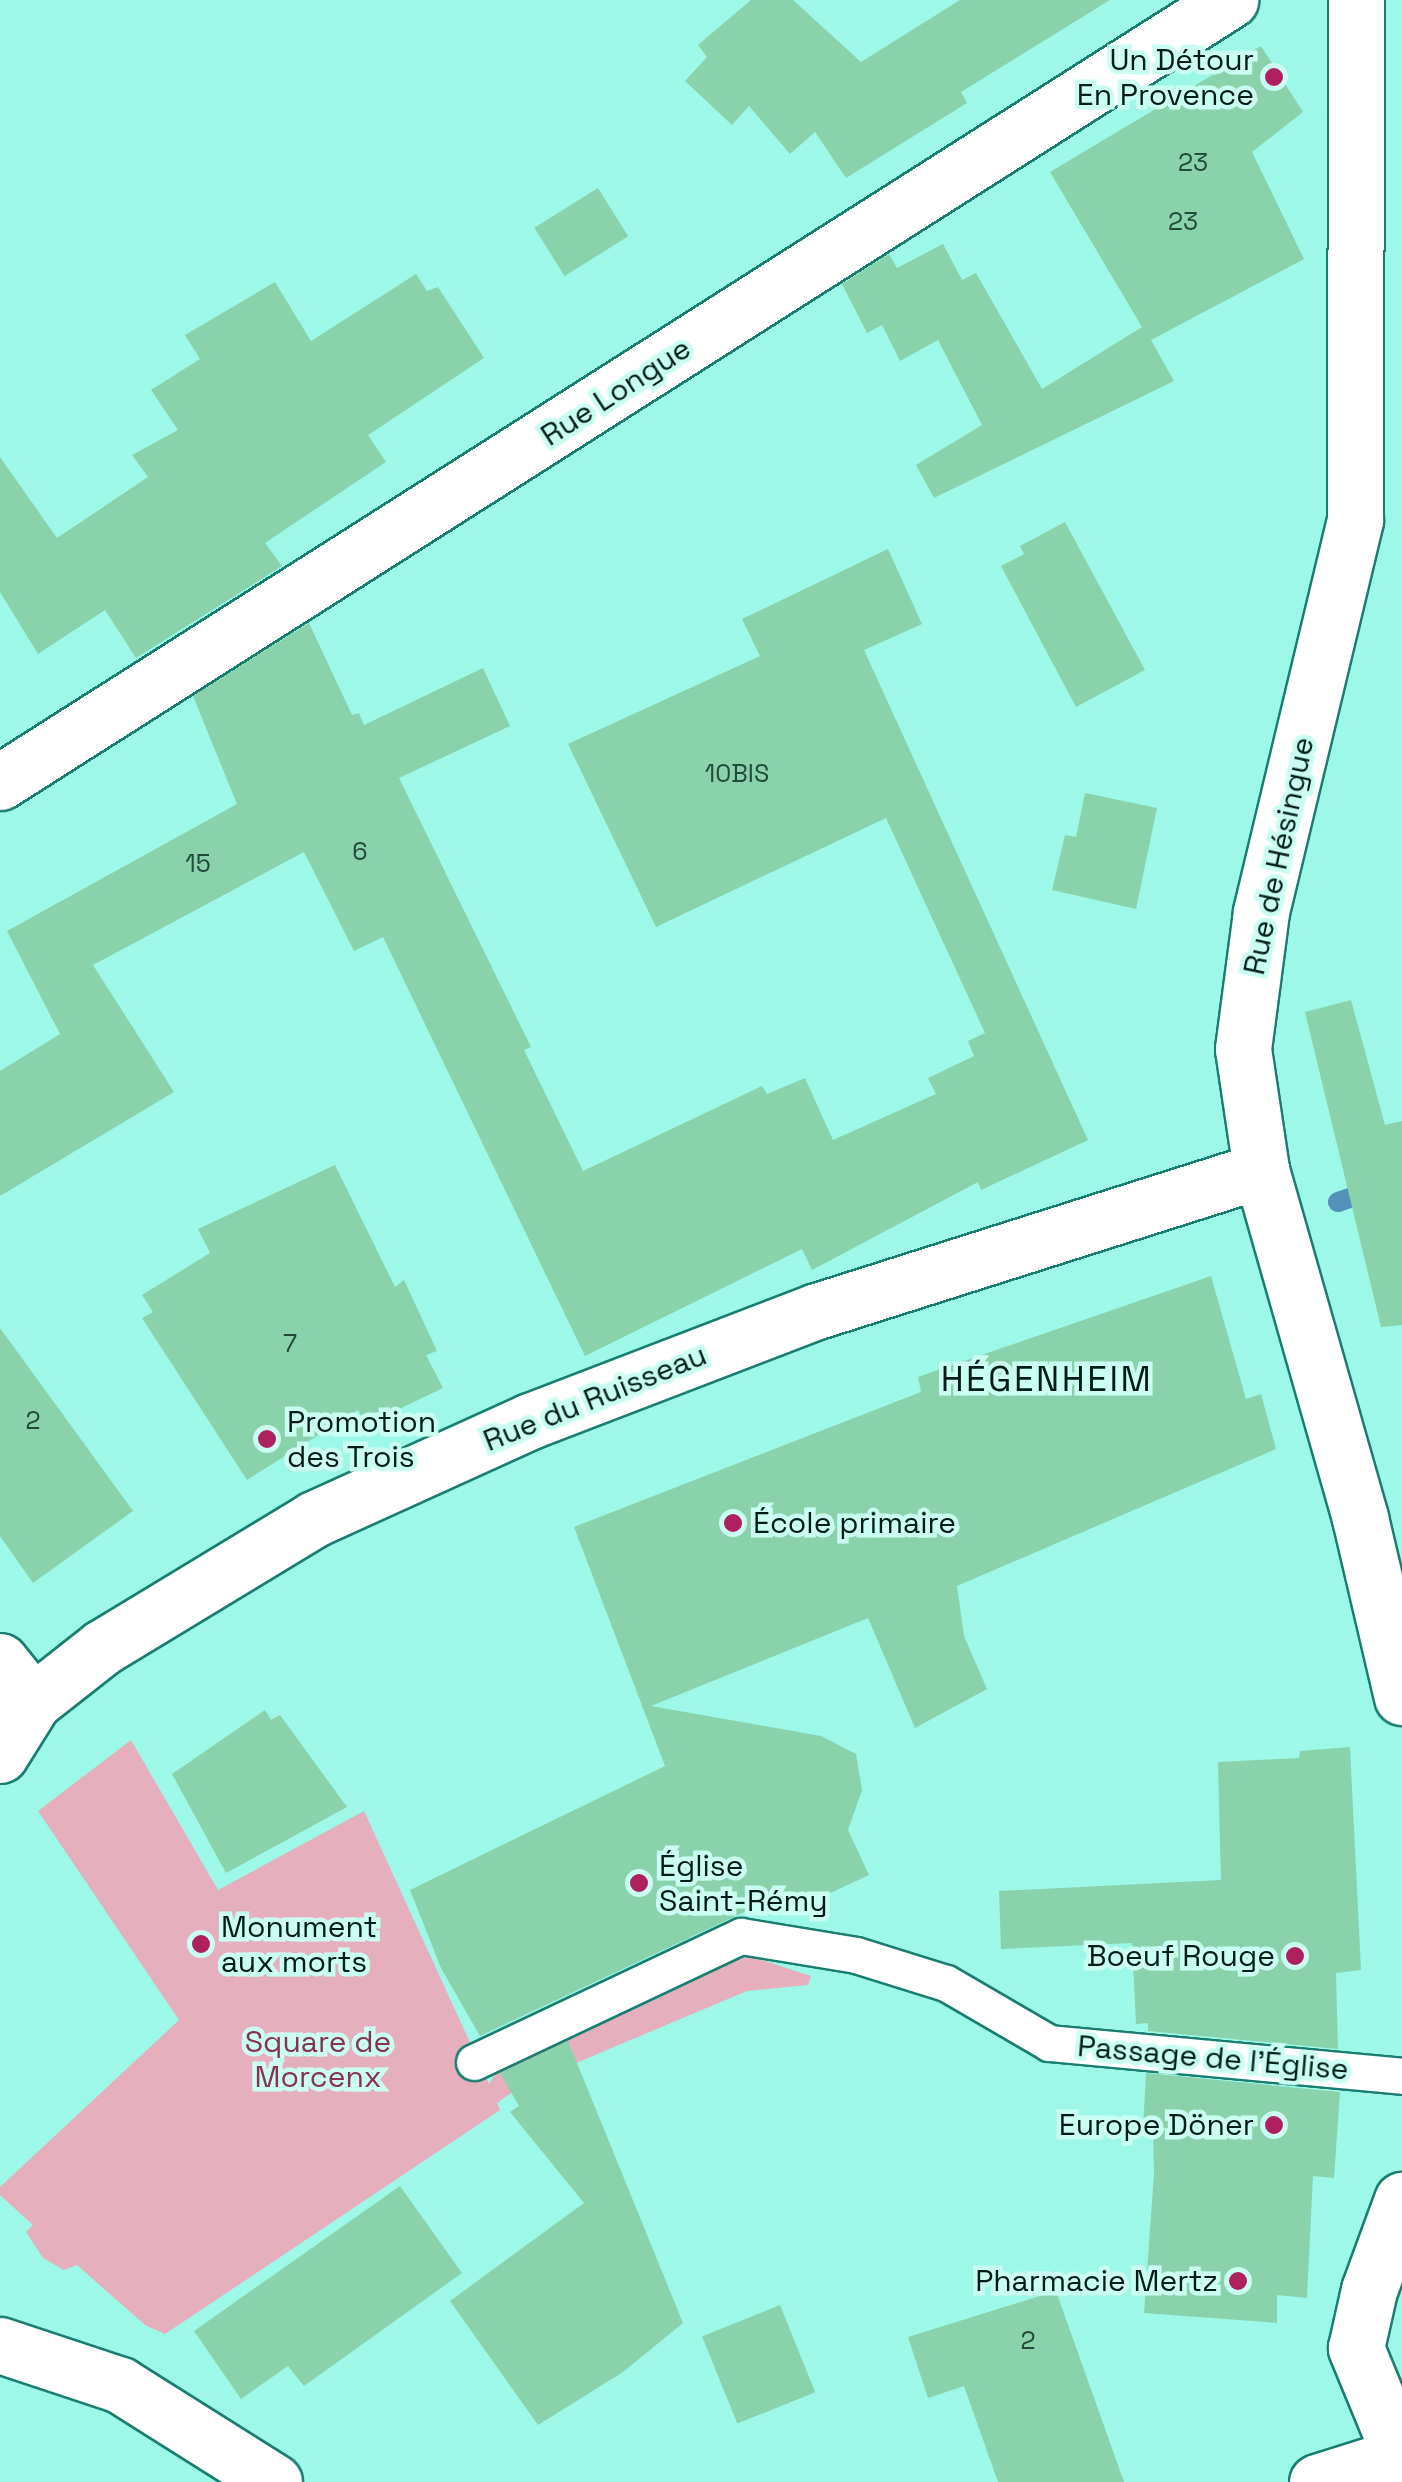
<!DOCTYPE html>
<html>
<head>
<meta charset="utf-8">
<style>
  body { margin:0 }
  #map { position:relative; width:1402px; height:2482px; overflow:hidden; background:#9df8e7; font-family:"Space Grotesk",sans-serif }
  div>[style] { position:absolute }
  .green>* { inset:0; background:#e6afbe }
  .stream>* { height:20px; margin:-10px; padding:0 10px; transform-origin:10px; border-radius:10px; background:#5390ba }
  .building>* { inset:0; background:#8ad2ac; transform-origin:0 0 }
  .roads { filter:drop-shadow(2px 0 #187e70) drop-shadow(-2px 0 #187e70) drop-shadow(0 2px #187e70) drop-shadow(0 -2px #187e70) }
  .lane>* { height:35px; margin:-17.5px; padding:0 17.5px; transform-origin:17.5px; border-radius:17.5px; background:#fff }
  .street>* { height:55px; margin:-27.5px; padding:0 27.5px; transform-origin:27.5px; border-radius:27.5px; background:#fff }
  .secondary>* { height:55px; margin:-27.5px; padding:0 27.5px; transform-origin:27.5px; border-radius:27.5px; background:#fff }
  .dots>* { width:28px; height:28px; translate:-50% -50%; box-sizing:border-box; border:5px solid #cafef3; border-radius:50% }
  span { translate:-50% -50%; white-space:nowrap; text-align:center; line-height:1.15; -webkit-text-stroke:9px #cafef3; paint-order:stroke }
  .number-label { font-size:25px; color:#224a3c }
  .number-label span { -webkit-text-stroke-width:0 }
  .poi-label { font-size:30px; color:#001c17 }
  .right { translate:-100% -50%; text-align:right }
  .left { translate:0 -50%; text-align:left }
  .street-label { font-size:30px; color:#001c17 }
  .park-label { font-size:30px; color:#863250 }
  .quarter-label { font-size:35px; color:#001c17; letter-spacing:2.5px }
</style>
</head>
<body>
<div id="map">
  <div class="green">
    <div style="clip-path:polygon(131px 1740px,218px 1890px,364px 1811px,489px 2084px,501px 2064px,737px 1952px,811px 1976px,808px 1985px,747px 1991px,576px 2063px,567px 2053px,497px 2103px,500px 2110px,165px 2334px,145px 2325px,77px 2265px,64px 2270px,43px 2258px,26px 2232px,33px 2225px,0 2195px,0 2187px,179px 2020px,38px 1811px)"></div>
  </div>
  <div class="stream">
    <div style="left:1338px;top:1202px;width:68px;rotate:-19deg"></div>
  </div>
  <div class="building">
    <div style="clip-path:polygon(751px 0,793px 0,861px 62px,960px 0,1110px 0,961px 92px,967px 103px,846px 178px,815px 132px,790px 154px,749px 106px,732px 125px,685px 81px,707px 57px,698px 45px)"></div>
    <div style="clip-path:polygon(1261px 46px,1303px 112px,1252px 152px,1304px 259px,1151px 340px,1174px 381px,934px 498px,916px 465px,982px 425px,938px 340px,900px 361px,882px 325px,867px 333px,842px 284px,889px 254px,897px 268px,943px 244px,962px 280px,976px 273px,1042px 389px,1142px 327px,1050px 172px)"></div>
    <div style="left:598px;top:188px;width:57px;height:75px;rotate:58deg"></div>
    <div style="clip-path:polygon(416px 274px,427px 291px,438px 287px,484px 358px,368px 435px,386px 462px,265px 543px,282px 566px,136px 658px,105px 610px,38px 654px,0 592px,0 457px,57px 538px,148px 477px,132px 455px,178px 430px,151px 390px,200px 359px,185px 335px,275px 282px,311px 341px)"></div>
    <div style="clip-path:polygon(1065px 522px,1145px 670px,1076px 707px,1001px 566px,1024px 554px,1020px 546px)"></div>
    <div style="clip-path:polygon(888px 549px,922px 624px,864px 650px,1088px 1140px,981px 1190px,978px 1182px,812px 1270px,802px 1249px,585px 1356px,383px 937px,354px 951px,304px 852px,93px 965px,174px 1092px,0 1196px,0 1071px,60px 1034px,7px 931px,237px 804px,193px 696px,309px 623px,352px 715px,359px 713px,364px 725px,483px 668px,510px 726px,399px 778px,531px 1047px,524px 1050px,583px 1171px,762px 1086px,767px 1094px,805px 1078px,833px 1140px,936px 1094px,928px 1078px,974px 1056px,968px 1041px,985px 1033px,886px 818px,656px 927px,568px 744px,760px 656px,742px 619px)"></div>
    <div style="clip-path:polygon(1085px 793px,1157px 808px,1136px 909px,1052px 890px,1065px 835px,1076px 837px)"></div>
    <div style="clip-path:polygon(1351px 1000px,1385px 1125px,1402px 1121px,1402px 1325px,1381px 1327px,1305px 1012px)"></div>
    <div style="clip-path:polygon(335px 1165px,395px 1287px,404px 1280px,437px 1351px,426px 1355px,443px 1388px,366px 1425px,358px 1410px,247px 1480px,142px 1318px,153px 1312px,142px 1295px,210px 1253px,198px 1229px)"></div>
    <div style="clip-path:polygon(1211px 1276px,1246px 1399px,1261px 1394px,1276px 1449px,957px 1586px,964px 1636px,987px 1689px,915px 1728px,868px 1618px,651px 1706px,821px 1736px,856px 1754px,862px 1790px,848px 1830px,869px 1875px,783px 1915px,774px 1898px,480px 2036px,441px 1968px,410px 1890px,665px 1766px,574px 1527px,921px 1392px,918px 1377px)"></div>
    <div style="clip-path:polygon(0 1328px,133px 1511px,33px 1583px,0 1536px)"></div>
    <div style="clip-path:polygon(265px 1710px,271px 1720px,280px 1715px,347px 1807px,226px 1873px,172px 1774px)"></div>
    <div style="clip-path:polygon(1350px 1747px,1361px 1970px,1336px 1973px,1338px 2049px,1148px 2031px,1148px 2023px,1136px 2024px,1132px 1943px,1001px 1949px,999px 1891px,1221px 1880px,1218px 1762px,1299px 1758px,1300px 1751px)"></div>
    <div style="clip-path:polygon(568px 2041px,683px 2323px,623px 2372px,538px 2425px,450px 2301px,584px 2203px,510px 2112px,519px 2106px,500px 2073px)"></div>
    <div style="clip-path:polygon(1146px 2073px,1340px 2092px,1334px 2178px,1313px 2176px,1307px 2298px,1277px 2295px,1277px 2323px,1144px 2313px,1154px 2173px,1153px 2130px,1143px 2129px)"></div>
    <div style="clip-path:polygon(400px 2186px,462px 2273px,304px 2386px,288px 2366px,241px 2399px,194px 2331px)"></div>
    <div style="clip-path:polygon(1056px 2291px,1124px 2482px,998px 2482px,964px 2386px,928px 2398px,908px 2337px)"></div>
    <div style="left:780px;top:2305px;width:94px;height:84px;rotate:68deg"></div>
  </div>
  <div class="roads">
    <div class="lane">
      <div style="left:474px;top:2062px;width:295px;rotate:-25.3deg"></div>
      <div style="left:741px;top:1936px;width:117px;rotate:9.4deg"></div>
      <div style="left:856px;top:1955px;width:94px;rotate:17.3deg"></div>
      <div style="left:946px;top:1983px;width:119px;rotate:30.2deg"></div>
      <div style="left:1049px;top:2043px;width:355px;rotate:5.3deg"></div>
    </div>
    <div class="street">
      <div style="left:0;top:782px;width:1458px;rotate:-32.45deg"></div>
      <div style="left:0;top:1661px;width:53px;rotate:51.2deg"></div>
      <div style="left:0;top:1755px;width:62px;rotate:-58.1deg"></div>
      <div style="left:33px;top:1702px;width:89px;rotate:-38.2deg"></div>
      <div style="left:103px;top:1647px;width:247px;rotate:-31.2deg"></div>
      <div style="left:314px;top:1519px;width:237px;rotate:-24.4deg"></div>
      <div style="left:530px;top:1421px;width:307px;rotate:-21deg"></div>
      <div style="left:817px;top:1311px;width:466px;rotate:-17.6deg"></div>
    </div>
    <div class="secondary">
      <div style="left:1356px;top:0;width:520px;rotate:90.11deg"></div>
      <div style="left:1355px;top:520px;width:403px;rotate:103.5deg"></div>
      <div style="left:1261px;top:912px;width:138px;rotate:97.5deg"></div>
      <div style="left:1243px;top:1049px;width:122px;rotate:81.5deg"></div>
      <div style="left:1261px;top:1170px;width:362px;rotate:74.1deg"></div>
      <div style="left:1360px;top:1518px;width:184px;rotate:76.8deg"></div>
      <div style="left:0;top:2345px;width:126px;rotate:18.4deg"></div>
      <div style="left:120px;top:2385px;width:182px;rotate:32.2deg"></div>
      <div style="left:1400px;top:2455px;width:116px;rotate:-112.4deg"></div>
      <div style="left:1356px;top:2348px;width:59px;rotate:-77.4deg"></div>
      <div style="left:1369px;top:2290px;width:96px;rotate:-69.9deg"></div>
      <div style="left:1317px;top:2482px;width:89px;rotate:-17.6deg"></div>
    </div>
  </div>
  <div class="dots">
    <div style="left:1274px;top:77px;background:#ae215e"></div>
    <div style="left:267px;top:1439px;background:#ae215e"></div>
    <div style="left:733px;top:1523px;background:#ae215e"></div>
    <div style="left:639px;top:1883px;background:#ae215e"></div>
    <div style="left:201px;top:1944px;background:#ae215e"></div>
    <div style="left:1295px;top:1956px;background:#ae215e"></div>
    <div style="left:1274px;top:2125px;background:#ae215e"></div>
    <div style="left:1238px;top:2281px;background:#ae215e"></div>
  </div>
  <div class="number-label">
    <span style="left:1193px;top:162px">23</span>
    <span style="left:1183px;top:221px">23</span>
    <span style="left:737px;top:773px">10BIS</span>
    <span style="left:360px;top:851px">6</span>
    <span style="left:198px;top:863px">15</span>
    <span style="left:290px;top:1343px">7</span>
    <span style="left:33px;top:1420px">2</span>
    <span style="left:1028px;top:2340px">2</span>
  </div>
  <div class="poi-label">
    <span class="right" style="left:1254px;top:77px">Un Détour<br>En Provence</span>
    <span class="left" style="left:287px;top:1439px">Promotion<br>des Trois</span>
    <span class="left" style="left:753px;top:1523px">École primaire</span>
    <span class="left" style="left:659px;top:1883px">Église<br>Saint-Rémy</span>
    <span class="left" style="left:221px;top:1944px">Monument<br>aux morts</span>
    <span class="right" style="left:1275px;top:1956px">Boeuf Rouge</span>
    <span class="right" style="left:1254px;top:2125px">Europe Döner</span>
    <span class="right" style="left:1218px;top:2281px">Pharmacie Mertz</span>
  </div>
  <div class="street-label">
    <span style="left:616px;top:392px;rotate:-33deg">Rue Longue</span>
    <span style="left:1279px;top:856px;rotate:-78deg">Rue de Hésingue</span>
    <span style="left:595px;top:1398px;rotate:-22deg">Rue du Ruisseau</span>
    <span style="left:1213px;top:2058px;rotate:5deg">Passage de l'Église</span>
  </div>
  <div class="park-label">
    <span style="left:318px;top:2059px">Square de<br>Morcenx</span>
  </div>
  <div class="quarter-label">
    <span style="left:1047px;top:1379px">HÉGENHEIM</span>
  </div>
</div>
</body>
</html>
